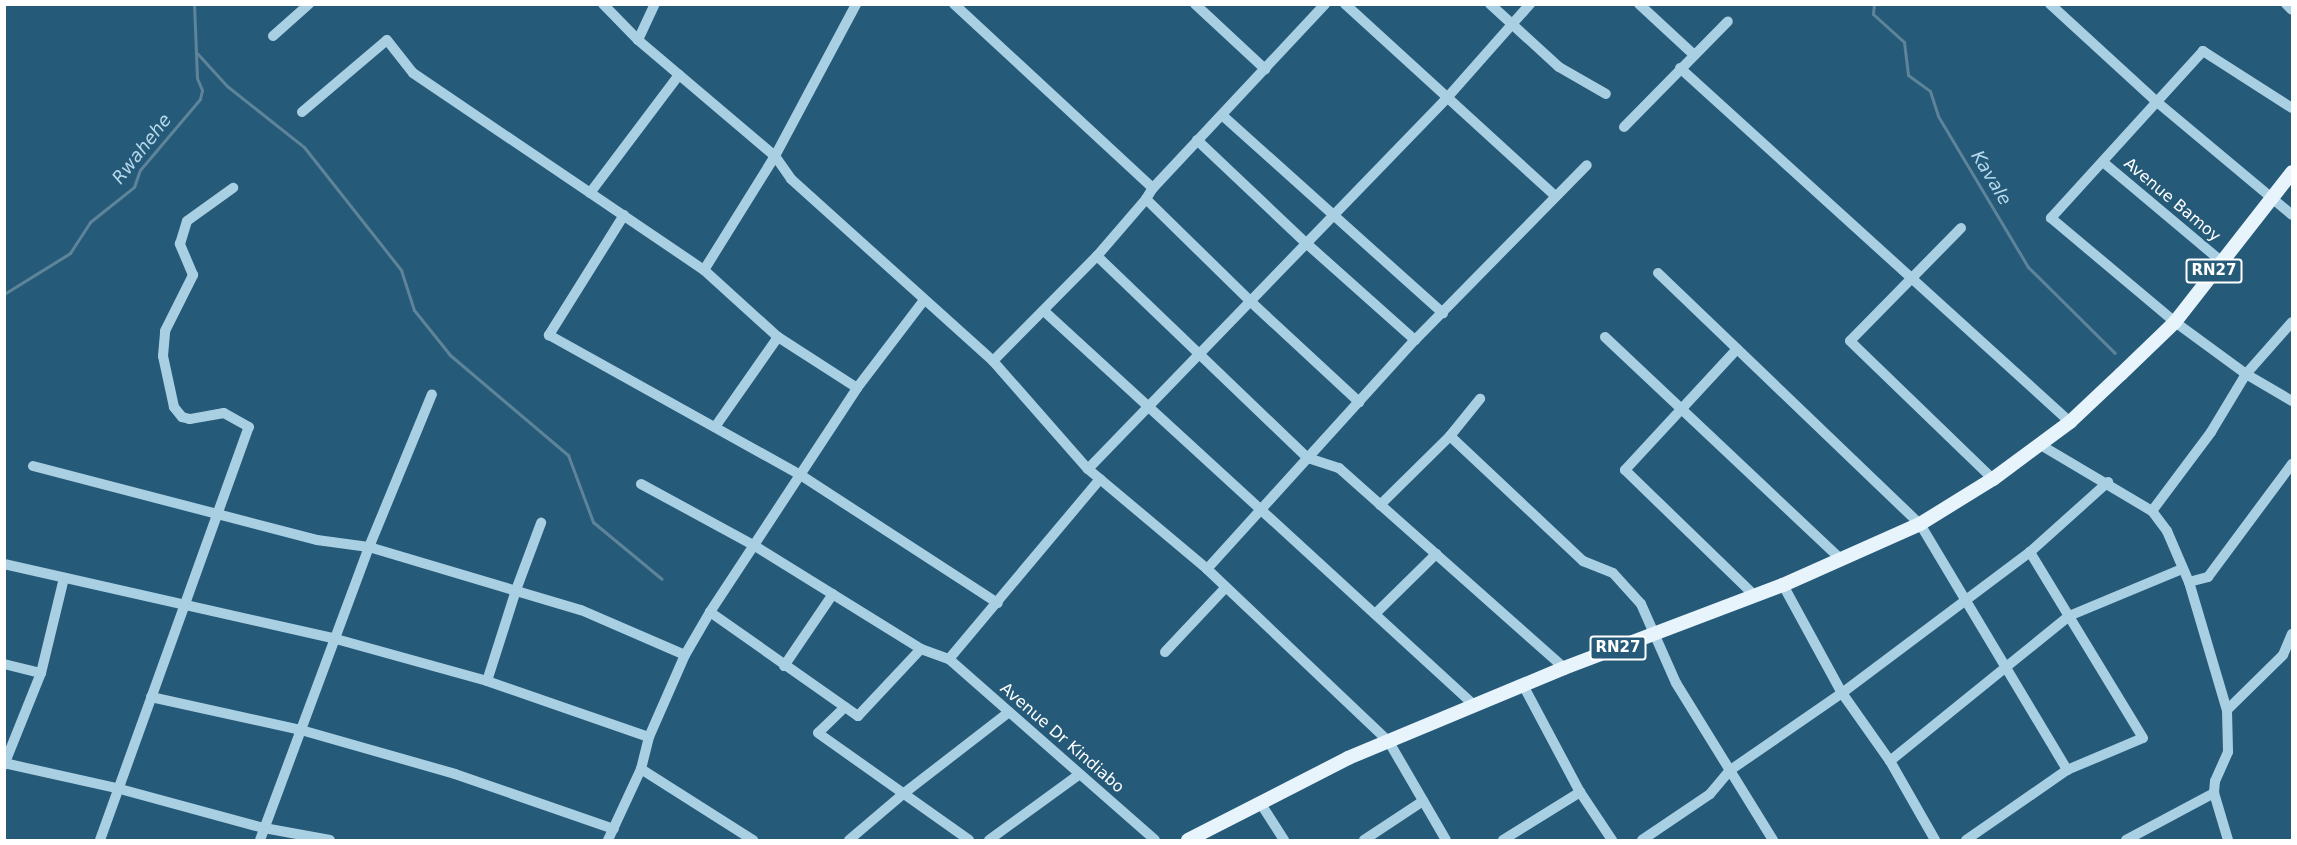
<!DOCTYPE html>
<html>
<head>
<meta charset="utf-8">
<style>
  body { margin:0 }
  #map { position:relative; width:2297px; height:845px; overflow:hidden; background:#265a79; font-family:"DejaVu Sans",sans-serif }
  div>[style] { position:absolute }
  .stream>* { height:3px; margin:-1.5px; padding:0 1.5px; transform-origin:1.5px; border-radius:1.5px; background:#5e849a }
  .minor>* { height:10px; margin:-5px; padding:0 5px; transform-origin:5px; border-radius:5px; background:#a9cfe3 }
  .major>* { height:14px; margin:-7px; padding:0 7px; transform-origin:7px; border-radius:7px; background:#e8f4fc }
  span { translate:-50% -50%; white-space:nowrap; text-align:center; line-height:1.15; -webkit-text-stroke:4.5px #265a79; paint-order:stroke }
  .shield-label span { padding:2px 4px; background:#265a79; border:2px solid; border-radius:4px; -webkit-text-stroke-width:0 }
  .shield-label { font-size:15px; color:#fff; font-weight:700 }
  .street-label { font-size:16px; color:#fff }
  .water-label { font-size:18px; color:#b4d8eb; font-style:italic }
  .frame { position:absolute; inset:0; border:6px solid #fff; pointer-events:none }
</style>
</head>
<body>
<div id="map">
  <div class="stream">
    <div style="left:1874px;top:4px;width:10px;rotate:96deg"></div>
    <div style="left:1873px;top:14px;width:42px;rotate:42.1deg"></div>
    <div style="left:1904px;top:42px;width:33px;rotate:83deg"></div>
    <div style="left:1908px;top:75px;width:27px;rotate:36deg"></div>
    <div style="left:1930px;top:91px;width:26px;rotate:72deg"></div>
    <div style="left:1938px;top:116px;width:176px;rotate:59.2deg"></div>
    <div style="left:2028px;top:267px;width:122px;rotate:44.7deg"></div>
    <div style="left:196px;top:52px;width:46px;rotate:47.6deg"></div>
    <div style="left:227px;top:86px;width:98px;rotate:38.4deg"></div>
    <div style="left:304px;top:147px;width:157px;rotate:51.7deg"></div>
    <div style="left:401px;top:270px;width:42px;rotate:72deg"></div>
    <div style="left:414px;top:310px;width:58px;rotate:51.3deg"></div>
    <div style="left:450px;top:355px;width:155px;rotate:40.3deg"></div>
    <div style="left:568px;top:455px;width:72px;rotate:69.5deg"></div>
    <div style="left:593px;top:522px;width:89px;rotate:39.6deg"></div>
    <div style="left:4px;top:294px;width:78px;rotate:-31.8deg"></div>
    <div style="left:70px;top:253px;width:37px;rotate:-57deg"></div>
    <div style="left:90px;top:222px;width:56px;rotate:-38.5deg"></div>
    <div style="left:134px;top:187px;width:18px;rotate:-71deg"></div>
    <div style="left:140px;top:170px;width:93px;rotate:-49.8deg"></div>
    <div style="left:200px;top:99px;width:9px;rotate:-77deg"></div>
    <div style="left:202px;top:90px;width:13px;rotate:-113deg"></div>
    <div style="left:197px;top:78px;width:74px;rotate:-92.3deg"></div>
  </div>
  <div class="minor">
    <div style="left:603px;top:4px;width:50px;rotate:45.8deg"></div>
    <div style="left:638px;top:40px;width:180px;rotate:40.3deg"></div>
    <div style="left:775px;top:156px;width:28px;rotate:55deg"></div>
    <div style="left:791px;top:179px;width:272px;rotate:42deg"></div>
    <div style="left:993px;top:361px;width:144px;rotate:48.7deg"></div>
    <div style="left:1088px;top:469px;width:155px;rotate:40deg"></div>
    <div style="left:1207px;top:569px;width:251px;rotate:43.5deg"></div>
    <div style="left:1389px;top:742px;width:113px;rotate:59.8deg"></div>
    <div style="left:954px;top:4px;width:271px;rotate:42.8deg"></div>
    <div style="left:1195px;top:4px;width:96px;rotate:42.9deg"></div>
    <div style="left:1345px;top:4px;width:285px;rotate:42.4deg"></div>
    <div style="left:1490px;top:4px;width:93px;rotate:42.4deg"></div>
    <div style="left:1559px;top:67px;width:54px;rotate:29.9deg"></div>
    <div style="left:1639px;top:4px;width:74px;rotate:42.8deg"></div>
    <div style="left:2050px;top:4px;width:145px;rotate:42.5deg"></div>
    <div style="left:2157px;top:102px;width:176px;rotate:39.9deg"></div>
    <div style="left:2286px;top:4px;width:8px;rotate:45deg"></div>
    <div style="left:273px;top:36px;width:48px;rotate:-41.6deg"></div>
    <div style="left:638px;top:40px;width:40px;rotate:-65deg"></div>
    <div style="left:1680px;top:68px;width:527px;rotate:42.23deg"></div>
    <div style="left:2292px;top:108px;width:106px;rotate:-147.4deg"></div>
    <div style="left:2203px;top:51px;width:226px;rotate:132.3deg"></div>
    <div style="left:2051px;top:218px;width:162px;rotate:40deg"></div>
    <div style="left:2175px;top:322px;width:88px;rotate:36.2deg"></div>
    <div style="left:2246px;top:374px;width:53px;rotate:30.4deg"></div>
    <div style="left:302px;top:112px;width:111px;rotate:-40.3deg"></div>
    <div style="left:387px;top:40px;width:42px;rotate:51.8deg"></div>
    <div style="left:413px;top:73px;width:351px;rotate:34.1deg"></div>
    <div style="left:704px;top:270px;width:100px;rotate:42.2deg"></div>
    <div style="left:778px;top:337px;width:94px;rotate:32.8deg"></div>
    <div style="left:1222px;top:115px;width:297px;rotate:41.9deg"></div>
    <div style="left:1624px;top:127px;width:148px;rotate:-45.5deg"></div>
    <div style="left:1197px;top:140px;width:150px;rotate:43.4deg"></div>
    <div style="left:1306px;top:243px;width:146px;rotate:41.7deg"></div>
    <div style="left:2103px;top:162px;width:155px;rotate:40deg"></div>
    <div style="left:590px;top:193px;width:148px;rotate:-53deg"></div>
    <div style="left:1146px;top:199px;width:146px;rotate:44.4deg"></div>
    <div style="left:1250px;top:301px;width:149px;rotate:42.8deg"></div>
    <div style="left:624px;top:215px;width:142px;rotate:122deg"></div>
    <div style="left:549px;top:335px;width:286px;rotate:29.1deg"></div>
    <div style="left:799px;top:474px;width:237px;rotate:33deg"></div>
    <div style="left:1961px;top:228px;width:158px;rotate:134.5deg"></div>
    <div style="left:1850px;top:341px;width:199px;rotate:44deg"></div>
    <div style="left:1097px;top:256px;width:292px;rotate:43.8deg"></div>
    <div style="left:1308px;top:458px;width:33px;rotate:18deg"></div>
    <div style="left:1339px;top:468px;width:301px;rotate:41.6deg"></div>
    <div style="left:704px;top:270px;width:134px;rotate:-58.1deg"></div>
    <div style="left:775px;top:156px;width:172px;rotate:-61.9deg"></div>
    <div style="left:1658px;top:273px;width:363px;rotate:43.8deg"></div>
    <div style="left:1920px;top:524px;width:287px;rotate:59.1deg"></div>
    <div style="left:1044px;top:311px;width:583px;rotate:42.5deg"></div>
    <div style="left:1605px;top:337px;width:325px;rotate:43.3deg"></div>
    <div style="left:1737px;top:349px;width:165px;rotate:132.8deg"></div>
    <div style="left:1625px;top:470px;width:181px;rotate:44.1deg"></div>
    <div style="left:993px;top:361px;width:148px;rotate:-45.3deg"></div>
    <div style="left:1097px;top:256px;width:75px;rotate:-49.3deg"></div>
    <div style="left:1146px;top:199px;width:13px;rotate:-58deg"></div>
    <div style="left:1153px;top:188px;width:252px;rotate:-46.9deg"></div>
    <div style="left:715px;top:427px;width:110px;rotate:-55deg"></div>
    <div style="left:1450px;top:436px;width:183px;rotate:43.2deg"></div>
    <div style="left:1583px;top:561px;width:32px;rotate:22deg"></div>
    <div style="left:1613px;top:573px;width:42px;rotate:47.9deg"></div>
    <div style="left:1641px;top:604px;width:86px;rotate:66.1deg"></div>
    <div style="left:1676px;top:683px;width:185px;rotate:58.3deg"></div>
    <div style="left:2039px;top:444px;width:131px;rotate:30.7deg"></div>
    <div style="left:2152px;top:511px;width:25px;rotate:53deg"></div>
    <div style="left:2167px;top:531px;width:56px;rotate:66.7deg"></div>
    <div style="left:2189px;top:582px;width:134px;rotate:73.5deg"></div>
    <div style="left:2227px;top:710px;width:42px;rotate:88.6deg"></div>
    <div style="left:2228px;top:752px;width:32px;rotate:114deg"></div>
    <div style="left:2215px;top:781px;width:12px;rotate:95deg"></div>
    <div style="left:2214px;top:793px;width:49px;rotate:73.4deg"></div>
    <div style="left:33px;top:466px;width:293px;rotate:14.6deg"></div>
    <div style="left:317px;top:540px;width:52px;rotate:7.7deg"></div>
    <div style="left:369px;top:547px;width:221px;rotate:16.6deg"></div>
    <div style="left:581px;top:610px;width:113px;rotate:23.4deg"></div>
    <div style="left:1088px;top:469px;width:515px;rotate:-45.94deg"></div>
    <div style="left:1446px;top:99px;width:127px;rotate:-48.5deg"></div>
    <div style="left:641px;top:484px;width:130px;rotate:28.5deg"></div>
    <div style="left:755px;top:546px;width:195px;rotate:31.8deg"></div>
    <div style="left:921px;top:649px;width:30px;rotate:20deg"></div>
    <div style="left:949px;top:659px;width:274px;rotate:41.3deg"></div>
    <div style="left:1380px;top:505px;width:98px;rotate:-44.6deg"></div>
    <div style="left:1450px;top:436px;width:48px;rotate:-51deg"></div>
    <div style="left:2152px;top:511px;width:99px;rotate:-53.2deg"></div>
    <div style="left:2211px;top:432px;width:68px;rotate:-58.9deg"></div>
    <div style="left:2246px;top:374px;width:69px;rotate:-48.5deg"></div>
    <div style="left:4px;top:564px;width:340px;rotate:12.7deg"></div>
    <div style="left:336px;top:639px;width:157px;rotate:15.5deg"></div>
    <div style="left:487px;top:681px;width:171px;rotate:19.1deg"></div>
    <div style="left:1207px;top:569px;width:309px;rotate:-47.8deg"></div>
    <div style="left:1415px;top:340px;width:245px;rotate:-45.5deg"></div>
    <div style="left:2189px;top:582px;width:20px;rotate:-15deg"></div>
    <div style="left:2208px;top:577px;width:141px;rotate:-53.4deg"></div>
    <div style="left:1783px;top:585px;width:123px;rotate:61.4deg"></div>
    <div style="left:1842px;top:693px;width:83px;rotate:54.8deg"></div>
    <div style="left:1890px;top:761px;width:91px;rotate:60.3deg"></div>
    <div style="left:710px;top:612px;width:181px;rotate:35.1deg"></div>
    <div style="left:858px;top:716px;width:92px;rotate:-46.8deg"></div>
    <div style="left:1375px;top:614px;width:86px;rotate:-44.5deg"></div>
    <div style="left:1165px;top:652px;width:88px;rotate:-46.8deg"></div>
    <div style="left:949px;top:659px;width:235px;rotate:-50deg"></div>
    <div style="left:4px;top:664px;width:38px;rotate:14deg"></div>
    <div style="left:784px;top:666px;width:87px;rotate:-55.8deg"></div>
    <div style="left:487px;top:681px;width:96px;rotate:-72.3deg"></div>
    <div style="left:516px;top:590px;width:72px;rotate:-69.5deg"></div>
    <div style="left:1523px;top:685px;width:121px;rotate:62deg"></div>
    <div style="left:1580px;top:792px;width:58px;rotate:56.3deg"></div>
    <div style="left:151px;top:697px;width:154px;rotate:12.4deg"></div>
    <div style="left:301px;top:730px;width:160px;rotate:15.9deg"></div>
    <div style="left:455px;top:774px;width:168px;rotate:19.1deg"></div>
    <div style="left:845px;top:707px;width:37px;rotate:136deg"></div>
    <div style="left:818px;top:733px;width:185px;rotate:35.3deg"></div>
    <div style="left:2227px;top:710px;width:78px;rotate:-44.5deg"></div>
    <div style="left:2283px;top:655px;width:23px;rotate:-67deg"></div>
    <div style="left:1890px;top:761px;width:230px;rotate:-39deg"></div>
    <div style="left:2069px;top:616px;width:122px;rotate:-22.6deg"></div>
    <div style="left:4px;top:763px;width:119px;rotate:12.6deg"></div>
    <div style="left:120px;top:789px;width:149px;rotate:15.2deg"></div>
    <div style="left:264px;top:828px;width:67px;rotate:10.3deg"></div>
    <div style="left:4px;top:765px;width:99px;rotate:-68.1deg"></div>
    <div style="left:41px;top:673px;width:98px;rotate:-76.4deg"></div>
    <div style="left:641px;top:769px;width:133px;rotate:32.4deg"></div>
    <div style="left:1261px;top:804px;width:43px;rotate:57.4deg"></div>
    <div style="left:100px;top:840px;width:439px;rotate:-70.2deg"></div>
    <div style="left:249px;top:427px;width:29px;rotate:-151deg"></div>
    <div style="left:224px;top:413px;width:35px;rotate:170deg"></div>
    <div style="left:190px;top:419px;width:8px;rotate:-166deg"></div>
    <div style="left:182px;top:417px;width:13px;rotate:-129deg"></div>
    <div style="left:174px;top:407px;width:52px;rotate:-102.2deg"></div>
    <div style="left:163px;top:356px;width:25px;rotate:-85deg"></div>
    <div style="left:165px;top:331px;width:63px;rotate:-63.4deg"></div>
    <div style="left:193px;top:275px;width:34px;rotate:-113deg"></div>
    <div style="left:180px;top:244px;width:24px;rotate:-73deg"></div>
    <div style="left:187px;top:221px;width:57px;rotate:-35.7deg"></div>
    <div style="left:260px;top:840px;width:313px;rotate:-69.6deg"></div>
    <div style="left:369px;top:547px;width:165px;rotate:-67.6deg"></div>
    <div style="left:608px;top:840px;width:78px;rotate:-65.1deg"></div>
    <div style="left:641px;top:769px;width:33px;rotate:-76deg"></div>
    <div style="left:649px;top:737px;width:90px;rotate:-66.3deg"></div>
    <div style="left:685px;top:655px;width:50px;rotate:-59.8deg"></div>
    <div style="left:710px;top:612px;width:268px;rotate:-56.7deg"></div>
    <div style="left:857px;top:388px;width:111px;rotate:-52.7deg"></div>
    <div style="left:849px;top:840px;width:71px;rotate:-40.4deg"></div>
    <div style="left:903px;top:794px;width:134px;rotate:-37.7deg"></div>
    <div style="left:989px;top:840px;width:112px;rotate:-36deg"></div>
    <div style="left:1364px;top:840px;width:71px;rotate:-33.5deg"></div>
    <div style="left:1503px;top:840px;width:91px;rotate:-31.9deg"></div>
    <div style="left:1642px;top:840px;width:82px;rotate:-34.1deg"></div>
    <div style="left:1710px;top:794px;width:30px;rotate:-50deg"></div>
    <div style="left:1729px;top:771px;width:137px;rotate:-34.6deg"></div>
    <div style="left:1842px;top:693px;width:235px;rotate:-36.9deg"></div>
    <div style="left:2030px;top:552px;width:105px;rotate:-41.9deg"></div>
    <div style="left:1966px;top:840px;width:123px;rotate:-34.7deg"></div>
    <div style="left:2067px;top:770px;width:82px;rotate:-22.8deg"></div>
    <div style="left:2143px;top:738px;width:218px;rotate:-121.3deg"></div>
    <div style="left:2126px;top:840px;width:100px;rotate:-28.1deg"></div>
  </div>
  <div class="major">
    <div style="left:1188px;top:840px;width:180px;rotate:-27.1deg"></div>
    <div style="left:1348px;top:758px;width:234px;rotate:-22.6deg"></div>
    <div style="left:1564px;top:668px;width:234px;rotate:-20.8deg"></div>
    <div style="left:1783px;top:585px;width:150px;rotate:-24deg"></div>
    <div style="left:1920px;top:524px;width:86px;rotate:-31.7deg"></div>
    <div style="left:1993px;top:479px;width:96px;rotate:-36.5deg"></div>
    <div style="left:2070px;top:422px;width:70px;rotate:-43.3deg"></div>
    <div style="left:2121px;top:374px;width:75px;rotate:-43.9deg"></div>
    <div style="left:2175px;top:322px;width:190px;rotate:-52deg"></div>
  </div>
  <div class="shield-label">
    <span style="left:2214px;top:271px">RN27</span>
    <span style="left:1618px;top:648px">RN27</span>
  </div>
  <div class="street-label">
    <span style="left:2172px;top:200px;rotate:40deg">Avenue Bamoy</span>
    <span style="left:1062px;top:738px;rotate:41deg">Avenue Dr Kindiabo</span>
  </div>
  <div class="water-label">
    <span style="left:142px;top:149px;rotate:-52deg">Rwahehe</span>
    <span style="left:1991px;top:178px;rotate:59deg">Kavale</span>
  </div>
  <div class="frame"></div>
</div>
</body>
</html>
